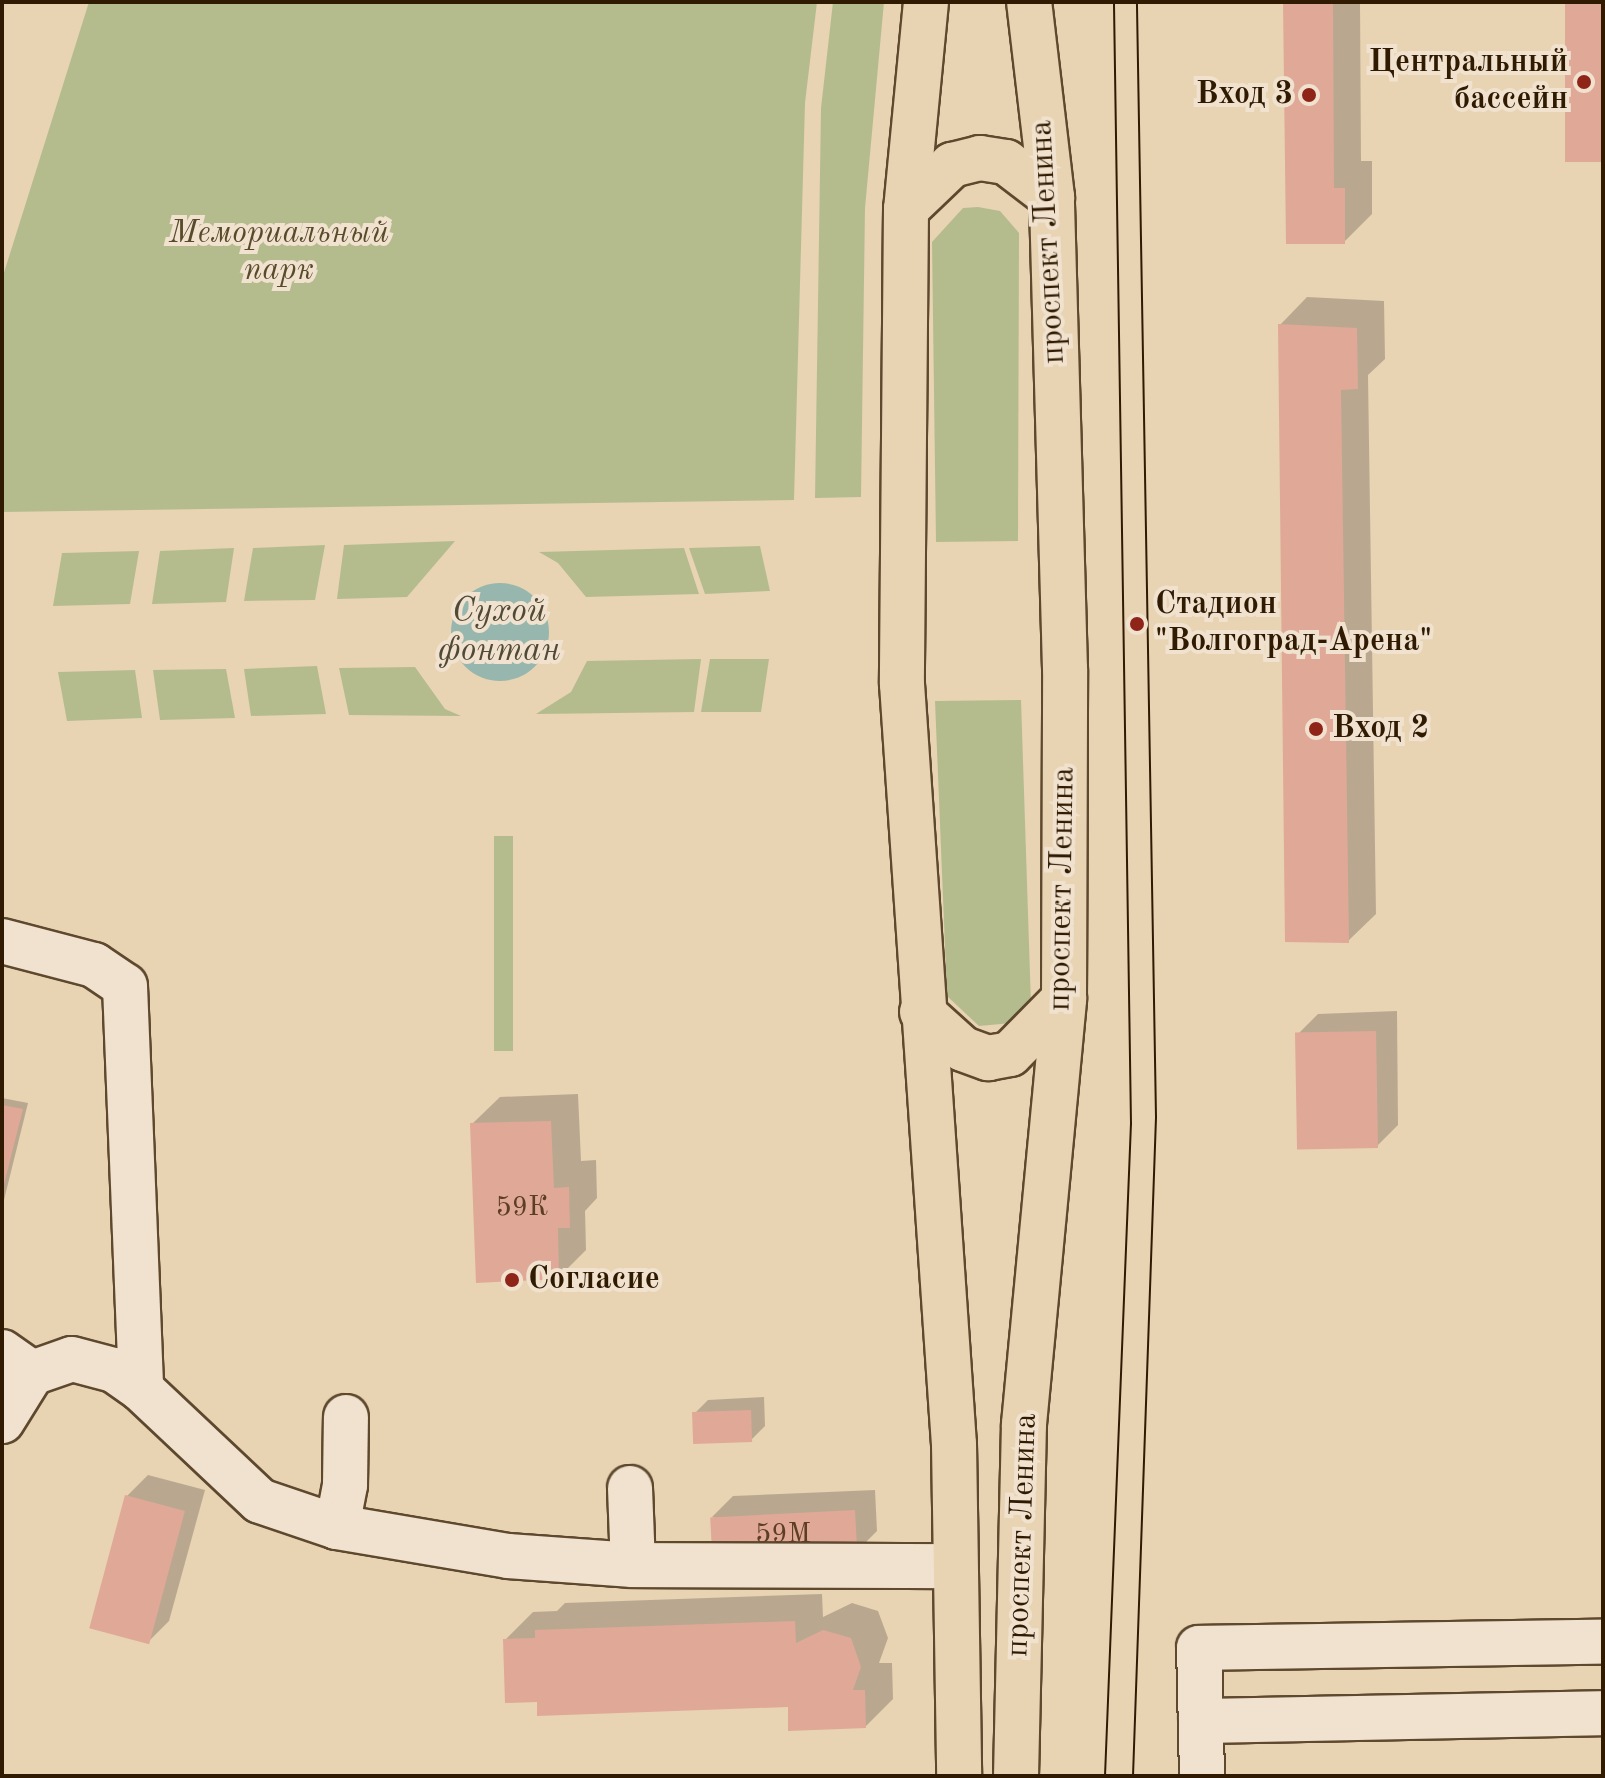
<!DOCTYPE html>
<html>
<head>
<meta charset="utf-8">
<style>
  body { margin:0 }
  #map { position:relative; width:1605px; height:1778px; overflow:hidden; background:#e8d3b3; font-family:"Old Standard TT",serif }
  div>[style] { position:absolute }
  .green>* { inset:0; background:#b4bc8e; transform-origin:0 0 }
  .water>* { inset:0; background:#97b7ae }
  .round { border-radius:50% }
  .shadow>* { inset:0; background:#0003 }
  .building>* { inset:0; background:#e0a897; transform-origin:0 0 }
  .roads { filter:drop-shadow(2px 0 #5e482e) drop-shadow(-2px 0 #5e482e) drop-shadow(0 2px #5e482e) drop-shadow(0 -2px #5e482e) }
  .minor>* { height:44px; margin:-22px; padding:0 22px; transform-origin:22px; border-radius:22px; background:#f0e2ce }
  .major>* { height:44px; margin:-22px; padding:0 22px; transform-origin:22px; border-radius:22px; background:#e8d3b3 }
  .tram>* { height:2px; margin:-1px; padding:0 1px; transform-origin:1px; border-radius:1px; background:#301a02 }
  .dots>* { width:22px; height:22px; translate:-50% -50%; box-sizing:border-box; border:4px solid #f0e2ce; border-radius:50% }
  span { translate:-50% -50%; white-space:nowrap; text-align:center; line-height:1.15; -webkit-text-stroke:8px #f0e2ce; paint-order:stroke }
  .number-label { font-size:28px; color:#5c3e27 }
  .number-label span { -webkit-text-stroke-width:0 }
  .poi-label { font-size:32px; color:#301a02; font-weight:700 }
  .right { translate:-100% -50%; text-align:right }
  .left { translate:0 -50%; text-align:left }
  .park-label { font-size:32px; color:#584b2c; font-style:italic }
  .street-label { font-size:32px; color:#301a02 }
  .water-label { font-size:34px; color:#4f4936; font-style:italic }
  .frame { position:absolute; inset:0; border:4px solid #301a02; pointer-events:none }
</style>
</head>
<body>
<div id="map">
  <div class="green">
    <div style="clip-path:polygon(89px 2px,817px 2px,805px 103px,794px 500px,2px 512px,2px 279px)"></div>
    <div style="clip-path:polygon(833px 2px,884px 2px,865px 208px,861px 497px,815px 498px,821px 108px)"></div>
    <div style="clip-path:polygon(978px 207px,1000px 211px,1019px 233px,1018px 541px,936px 542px,932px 242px,963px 208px)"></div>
    <div style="clip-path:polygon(455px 541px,407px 597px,337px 599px,344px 545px)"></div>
    <div style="clip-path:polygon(325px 545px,315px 600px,244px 601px,253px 548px)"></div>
    <div style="clip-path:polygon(760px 546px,770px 591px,705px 594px,689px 548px)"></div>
    <div style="clip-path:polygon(234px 548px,226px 602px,152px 604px,160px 551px)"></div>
    <div style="clip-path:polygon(684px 548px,699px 594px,586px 597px,558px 563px,539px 552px)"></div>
    <div style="clip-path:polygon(139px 551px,130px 604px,53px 606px,62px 553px)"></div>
    <div style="clip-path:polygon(701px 659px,694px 712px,536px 714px,571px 692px,587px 661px)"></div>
    <div style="clip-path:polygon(710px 659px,769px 659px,761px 712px,701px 712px)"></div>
    <div style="clip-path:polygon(317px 666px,326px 714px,251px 716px,244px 669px)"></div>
    <div style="clip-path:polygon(415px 667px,445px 709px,461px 716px,349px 715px,339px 668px)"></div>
    <div style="clip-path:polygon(226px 669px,235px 718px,160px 720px,153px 670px)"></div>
    <div style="clip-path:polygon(135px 670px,142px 718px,67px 721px,58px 672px)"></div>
    <div style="clip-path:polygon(1021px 700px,1031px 1005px,1012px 1023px,979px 1026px,947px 996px,935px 701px)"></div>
    <div style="left:494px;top:836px;width:19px;height:215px"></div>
  </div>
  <div class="water">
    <div class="round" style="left:451px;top:583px;width:98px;height:98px"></div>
  </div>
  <div class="shadow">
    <div style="clip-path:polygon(1285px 2px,1360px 2px,1361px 161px,1372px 161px,1372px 214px,1344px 242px)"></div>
    <div style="clip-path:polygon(1307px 297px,1384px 301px,1385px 359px,1368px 375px,1376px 914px,1348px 941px,1280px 325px)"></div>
    <div style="clip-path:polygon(1397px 1011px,1398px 1125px,1377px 1146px,1297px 1035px,1318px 1014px)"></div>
    <div style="clip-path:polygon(578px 1094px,581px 1161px,596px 1160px,597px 1198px,585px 1211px,586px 1250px,558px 1278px,472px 1124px,500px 1097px)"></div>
    <div style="clip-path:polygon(2px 1098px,28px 1103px,2px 1208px)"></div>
    <div style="clip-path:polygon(764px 1397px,765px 1426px,751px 1440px,694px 1414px,708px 1400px)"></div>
    <div style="clip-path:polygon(148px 1475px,205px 1490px,169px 1621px,148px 1642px,127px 1496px)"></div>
    <div style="clip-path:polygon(875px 1490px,877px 1531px,856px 1552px,712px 1517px,733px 1496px)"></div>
    <div style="clip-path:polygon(822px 1594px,823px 1617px,852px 1603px,878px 1611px,888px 1638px,879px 1663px,892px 1663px,893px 1699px,866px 1726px,790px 1705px,539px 1700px,505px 1640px,533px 1612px,557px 1611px,565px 1603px)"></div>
    <div style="clip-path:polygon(920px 1774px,920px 1776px,840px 1776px,841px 1775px)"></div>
  </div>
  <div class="building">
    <div style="clip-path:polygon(1283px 2px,1333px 2px,1334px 188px,1345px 188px,1345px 244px,1286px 244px)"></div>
    <div style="left:1565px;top:2px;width:38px;height:160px"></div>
    <div style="clip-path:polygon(1278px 324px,1357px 328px,1358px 389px,1341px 390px,1349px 943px,1285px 942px)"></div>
    <div style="left:1376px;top:1031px;width:117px;height:81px;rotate:89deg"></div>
    <div style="clip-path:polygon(2px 1105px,23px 1109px,3px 1188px,2px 1188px)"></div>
    <div style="clip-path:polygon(551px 1121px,554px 1188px,569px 1187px,570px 1228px,558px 1228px,559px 1279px,476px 1283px,470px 1123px)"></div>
    <div style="left:751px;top:1410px;width:32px;height:59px;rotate:88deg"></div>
    <div style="left:125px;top:1495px;width:62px;height:138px;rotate:15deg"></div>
    <div style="left:855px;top:1510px;width:44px;height:145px;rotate:87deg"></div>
    <div style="clip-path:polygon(795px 1621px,796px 1643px,823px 1630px,851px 1638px,861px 1667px,853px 1690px,865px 1690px,866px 1728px,788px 1731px,788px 1707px,537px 1716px,537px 1702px,505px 1703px,503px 1639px,535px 1638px,535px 1630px)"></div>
  </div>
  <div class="roads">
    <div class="minor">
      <div style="left:2px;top:941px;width:95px;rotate:14.6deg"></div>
      <div style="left:94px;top:965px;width:37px;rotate:34deg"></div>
      <div style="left:125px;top:986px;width:403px;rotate:87.7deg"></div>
      <div style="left:2px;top:1352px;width:37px;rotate:35deg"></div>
      <div style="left:2px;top:1421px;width:57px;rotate:-58deg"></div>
      <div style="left:32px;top:1373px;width:42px;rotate:-19.3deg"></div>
      <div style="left:72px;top:1359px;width:43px;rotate:14.7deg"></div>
      <div style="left:114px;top:1370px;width:33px;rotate:35deg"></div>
      <div style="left:141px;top:1389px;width:163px;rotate:43.3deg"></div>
      <div style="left:260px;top:1501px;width:81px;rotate:18.7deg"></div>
      <div style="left:337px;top:1527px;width:173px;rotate:9.6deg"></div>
      <div style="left:508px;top:1556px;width:125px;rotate:4.1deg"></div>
      <div style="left:633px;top:1565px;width:322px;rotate:0.2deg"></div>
      <div style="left:630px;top:1488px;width:77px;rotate:87.8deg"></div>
      <div style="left:337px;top:1527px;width:43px;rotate:-79.2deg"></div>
      <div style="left:345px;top:1485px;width:68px;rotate:-89.2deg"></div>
      <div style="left:1201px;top:1721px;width:402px;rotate:-1.1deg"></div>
      <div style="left:1202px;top:1776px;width:128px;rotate:-91.3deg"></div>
      <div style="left:1199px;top:1648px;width:404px;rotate:-0.9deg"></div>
    </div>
    <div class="major">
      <div style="left:926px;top:2px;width:208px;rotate:95.5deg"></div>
      <div style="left:906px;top:209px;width:475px;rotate:90.5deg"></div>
      <div style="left:902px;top:684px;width:762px;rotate:86.09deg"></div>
      <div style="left:954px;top:1444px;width:332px;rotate:89.1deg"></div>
      <div style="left:906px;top:209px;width:64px;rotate:-43.7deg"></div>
      <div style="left:952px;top:165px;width:29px;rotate:-14deg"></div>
      <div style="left:980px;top:158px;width:26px;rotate:9deg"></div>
      <div style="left:1006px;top:162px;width:58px;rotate:37.3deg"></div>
      <div style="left:922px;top:1012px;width:55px;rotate:42.1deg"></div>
      <div style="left:963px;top:1049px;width:27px;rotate:20deg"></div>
      <div style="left:988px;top:1058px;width:22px;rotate:-10deg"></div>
      <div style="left:1010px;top:1054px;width:77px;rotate:-45.5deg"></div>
      <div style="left:1016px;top:1776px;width:352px;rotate:-88.7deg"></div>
      <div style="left:1024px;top:1424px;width:427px;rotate:-84.6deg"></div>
      <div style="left:1064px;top:999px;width:330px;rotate:-89.8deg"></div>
      <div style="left:1065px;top:669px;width:472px;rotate:-91.6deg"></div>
      <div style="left:1052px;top:197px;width:196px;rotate:-96.7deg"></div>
    </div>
  </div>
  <div class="tram">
    <div style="left:1105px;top:1776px;width:653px;rotate:-87.72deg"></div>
    <div style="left:1131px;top:1124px;width:1122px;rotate:-90.87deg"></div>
    <div style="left:1133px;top:1776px;width:659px;rotate:-88deg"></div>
    <div style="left:1156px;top:1117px;width:1115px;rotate:-90.98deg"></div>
  </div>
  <div class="dots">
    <div style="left:1584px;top:82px;background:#8f2418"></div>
    <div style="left:1309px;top:95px;background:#8f2418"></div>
    <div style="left:1137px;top:624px;background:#8f2418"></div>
    <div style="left:1316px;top:729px;background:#8f2418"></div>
    <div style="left:512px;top:1280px;background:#8f2418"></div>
  </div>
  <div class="number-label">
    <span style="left:522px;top:1208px">59К</span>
    <span style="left:783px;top:1535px">59М</span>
  </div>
  <div class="poi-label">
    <span class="right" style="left:1568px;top:82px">Центральный<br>бассейн</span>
    <span class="right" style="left:1293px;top:95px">Вход 3</span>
    <span class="left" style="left:1155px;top:624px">Стадион<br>"Волгоград-Арена"</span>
    <span class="left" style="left:1332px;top:729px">Вход 2</span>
    <span class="left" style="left:528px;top:1280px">Согласие</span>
  </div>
  <div class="park-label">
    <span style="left:279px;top:253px">Мемориальный<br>парк</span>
  </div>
  <div class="street-label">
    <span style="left:1049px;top:242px;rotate:-93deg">проспект Ленина</span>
    <span style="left:1063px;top:889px;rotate:-89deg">проспект Ленина</span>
    <span style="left:1023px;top:1535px;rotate:-88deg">проспект Ленина</span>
  </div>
  <div class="water-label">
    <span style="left:499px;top:632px">Сухой<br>фонтан</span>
  </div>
  <div class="frame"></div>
</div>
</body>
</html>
